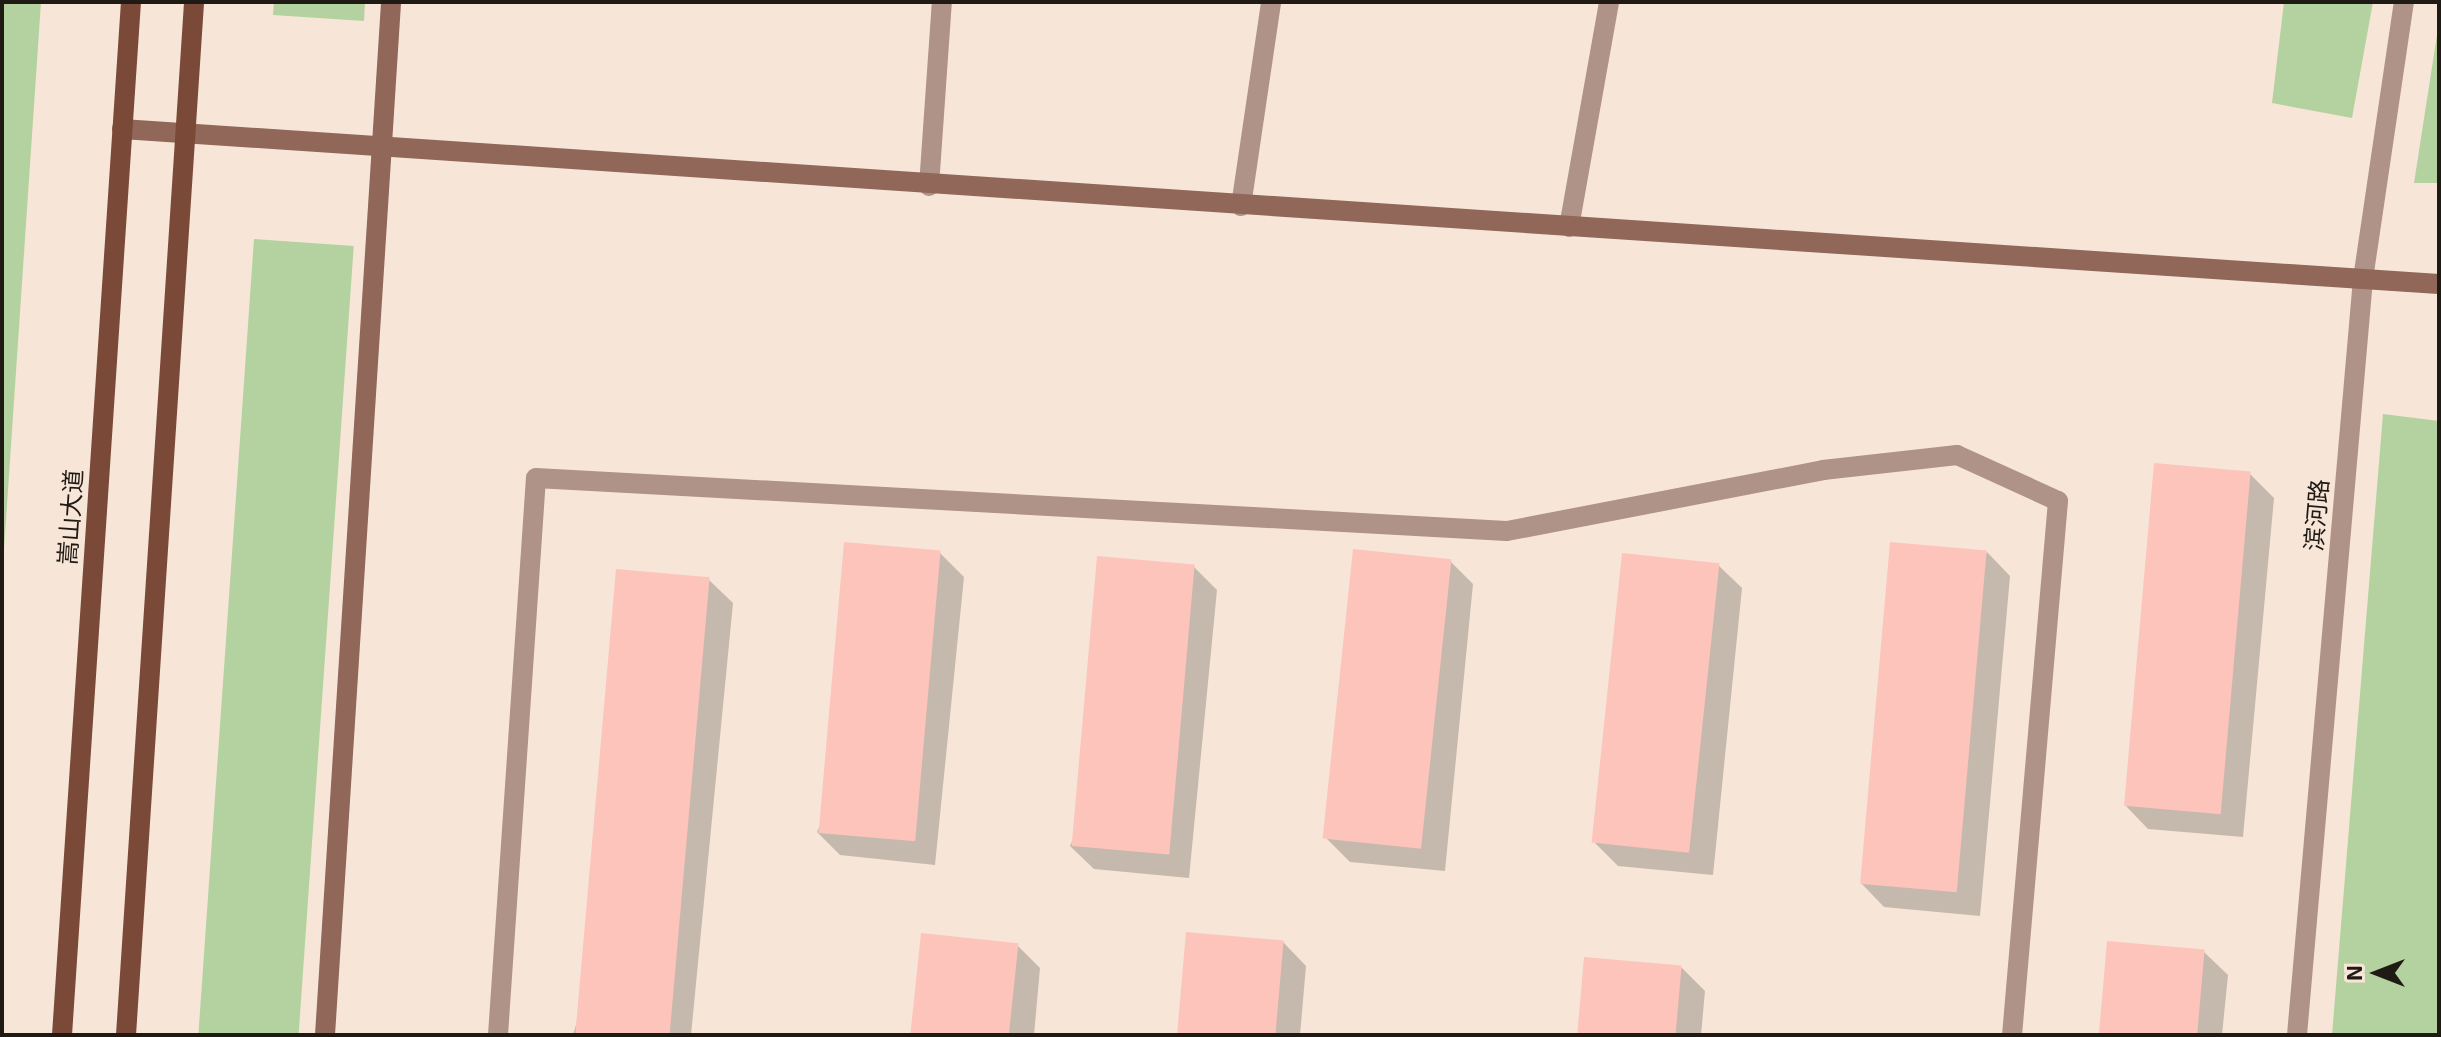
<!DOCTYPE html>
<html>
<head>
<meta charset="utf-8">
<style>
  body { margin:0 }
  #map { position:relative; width:2441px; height:1037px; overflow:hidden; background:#f7e6d7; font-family:"Exo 2","Noto Sans SC",sans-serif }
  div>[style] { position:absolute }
  .green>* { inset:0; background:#b4d29f; transform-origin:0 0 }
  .shadow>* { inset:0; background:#0003 }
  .building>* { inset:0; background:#fdc4bb; transform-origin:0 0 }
  .service>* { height:20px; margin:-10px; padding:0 10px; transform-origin:10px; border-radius:10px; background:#af9288 }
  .tertiary>* { height:20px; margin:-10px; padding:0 10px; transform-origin:10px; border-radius:10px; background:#af9288 }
  .secondary>* { height:20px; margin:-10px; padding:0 10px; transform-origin:10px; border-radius:10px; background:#906759 }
  .primary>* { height:20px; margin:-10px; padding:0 10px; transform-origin:10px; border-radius:10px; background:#7a4938 }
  span { translate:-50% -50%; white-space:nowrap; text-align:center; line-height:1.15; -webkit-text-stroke:6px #f7e6d7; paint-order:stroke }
  .street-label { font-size:24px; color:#201a15 }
  .frame { position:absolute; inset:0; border:4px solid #201a15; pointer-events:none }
  .north { position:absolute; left:2337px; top:933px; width:80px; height:80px; -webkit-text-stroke:6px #f7e6d7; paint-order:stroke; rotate:270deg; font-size:22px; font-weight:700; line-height:32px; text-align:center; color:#201a15 }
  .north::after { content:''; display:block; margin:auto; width:28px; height:36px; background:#201a15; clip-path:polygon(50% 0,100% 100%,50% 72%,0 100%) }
</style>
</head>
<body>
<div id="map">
  <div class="green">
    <div style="clip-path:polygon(2px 2px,41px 2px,2px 579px)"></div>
    <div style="clip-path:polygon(274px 2px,365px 2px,364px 21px,273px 15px)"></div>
    <div style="clip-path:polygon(2284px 2px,2373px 2px,2352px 118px,2272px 103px)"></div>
    <div style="clip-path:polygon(2439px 22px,2439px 183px,2414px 183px)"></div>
    <div style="left:254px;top:239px;width:100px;height:798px;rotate:4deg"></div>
    <div style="clip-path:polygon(2383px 414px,2439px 421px,2439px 1035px,2332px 1035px)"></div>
  </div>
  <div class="shadow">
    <div style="clip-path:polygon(2250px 474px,2274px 498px,2243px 837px,2148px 829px,2125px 805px)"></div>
    <div style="clip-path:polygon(1987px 552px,2010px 576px,1980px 916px,1884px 907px,1861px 883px)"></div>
    <div style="clip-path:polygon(940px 553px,964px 577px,935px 865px,840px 855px,817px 832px)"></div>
    <div style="clip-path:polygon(1450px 561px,1473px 584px,1445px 871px,1350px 862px,1327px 839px)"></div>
    <div style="clip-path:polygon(1718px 565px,1742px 588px,1713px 875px,1618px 866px,1595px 843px)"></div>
    <div style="clip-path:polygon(1194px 567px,1217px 590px,1189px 878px,1094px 869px,1070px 846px)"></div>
    <div style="clip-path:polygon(709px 580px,733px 603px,691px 1035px,573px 1035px)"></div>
    <div style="clip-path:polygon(1283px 942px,1306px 966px,1300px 1035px,1178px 1035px)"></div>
    <div style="clip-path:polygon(1017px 945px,1040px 968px,1034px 1035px,912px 1035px)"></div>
    <div style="clip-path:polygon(2204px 952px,2228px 975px,2222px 1035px,2100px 1035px)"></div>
    <div style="clip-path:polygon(1682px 968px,1705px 991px,1701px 1035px,1579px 1035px)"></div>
  </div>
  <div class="building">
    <div style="left:2154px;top:463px;width:97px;height:344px;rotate:5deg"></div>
    <div style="left:844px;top:542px;width:97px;height:292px;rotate:5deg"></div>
    <div style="left:1890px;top:542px;width:97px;height:343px;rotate:5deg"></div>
    <div style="left:1353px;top:549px;width:99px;height:291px;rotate:6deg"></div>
    <div style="left:1622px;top:553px;width:98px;height:291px;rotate:6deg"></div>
    <div style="left:1097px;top:556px;width:98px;height:291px;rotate:5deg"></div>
    <div style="left:616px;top:569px;width:94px;height:468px;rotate:5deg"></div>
    <div style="left:1186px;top:932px;width:98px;height:103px;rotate:5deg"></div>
    <div style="left:921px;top:933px;width:98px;height:103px;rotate:6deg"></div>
    <div style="left:2107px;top:941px;width:98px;height:94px;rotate:5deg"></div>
    <div style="left:1584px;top:957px;width:98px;height:78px;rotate:5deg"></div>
  </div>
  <div class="service">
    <div style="left:929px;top:186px;width:184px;rotate:-86deg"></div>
    <div style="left:1241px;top:206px;width:206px;rotate:-81.6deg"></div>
    <div style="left:1569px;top:227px;width:229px;rotate:-79.9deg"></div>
    <div style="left:498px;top:1035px;width:558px;rotate:-86.1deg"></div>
    <div style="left:536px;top:478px;width:972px;rotate:3.12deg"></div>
    <div style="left:1507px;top:531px;width:322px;rotate:-10.9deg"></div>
    <div style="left:1823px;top:470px;width:135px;rotate:-6.4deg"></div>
    <div style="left:1957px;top:455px;width:111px;rotate:24.5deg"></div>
    <div style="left:2058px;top:501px;width:536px;rotate:94.92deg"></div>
  </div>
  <div class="tertiary">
    <div style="left:2297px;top:1035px;width:759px;rotate:-85.01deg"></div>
    <div style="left:2363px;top:279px;width:280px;rotate:-81.6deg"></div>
  </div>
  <div class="secondary">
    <div style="left:122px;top:129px;width:2322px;rotate:3.83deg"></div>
    <div style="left:325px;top:1035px;width:1035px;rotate:-86.34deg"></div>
  </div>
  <div class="primary">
    <div style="left:62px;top:1035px;width:1035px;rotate:-86.18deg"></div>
    <div style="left:126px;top:1035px;width:1035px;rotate:-86.23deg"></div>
  </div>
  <div class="street-label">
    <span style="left:2316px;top:515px;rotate:-85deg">滨河路</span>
    <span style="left:70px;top:517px;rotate:-86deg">嵩山大道</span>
  </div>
  <div class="frame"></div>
  <div class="north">N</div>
</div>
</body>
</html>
